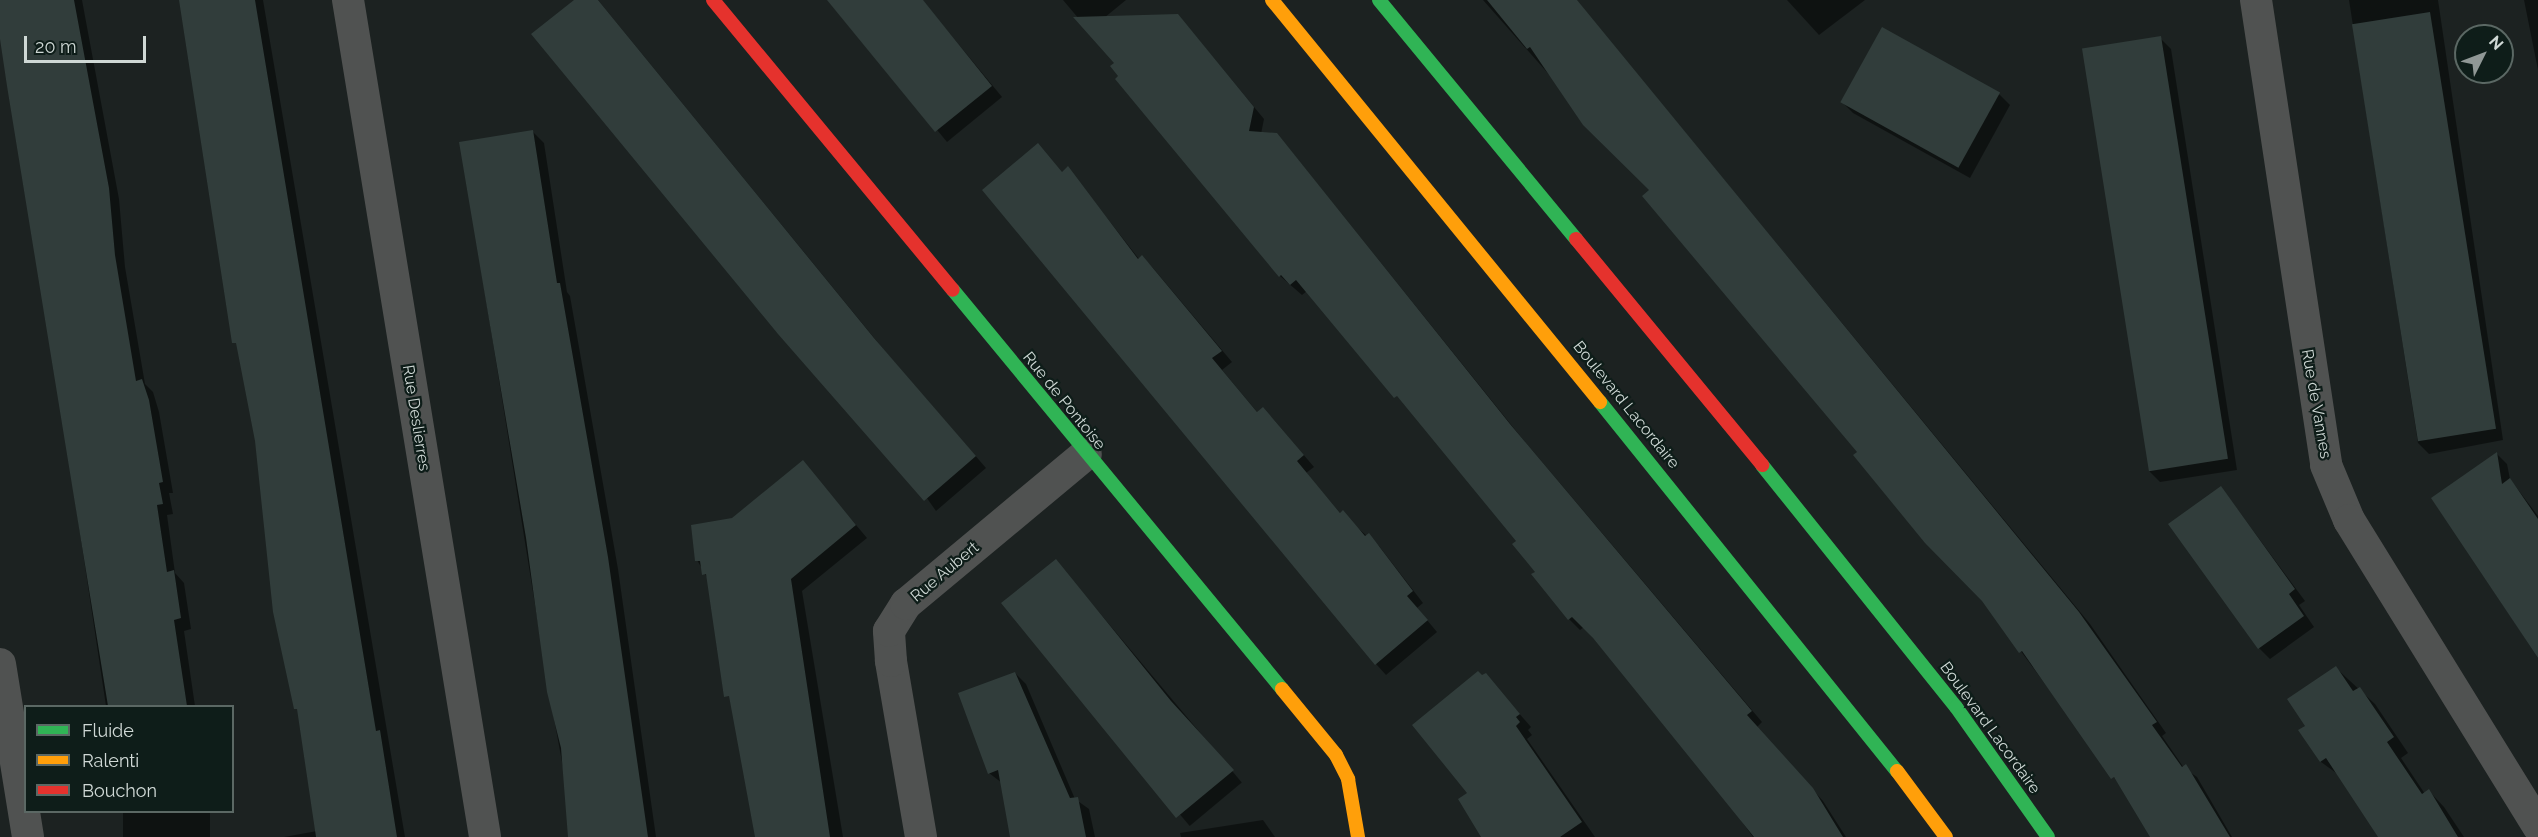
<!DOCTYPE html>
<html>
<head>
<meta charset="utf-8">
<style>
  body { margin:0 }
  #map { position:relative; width:2538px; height:837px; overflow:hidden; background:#1c2221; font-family:Raleway,sans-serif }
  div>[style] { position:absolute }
  .shadow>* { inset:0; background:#0007; transform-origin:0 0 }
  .building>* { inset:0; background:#313d3b; transform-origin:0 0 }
  .street>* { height:32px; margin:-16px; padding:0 16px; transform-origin:16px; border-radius:16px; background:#505251 }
  .fast>* { height:14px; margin:-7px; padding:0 7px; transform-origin:7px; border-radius:7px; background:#30b455 }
  .slow>* { height:14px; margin:-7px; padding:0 7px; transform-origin:7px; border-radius:7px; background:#ff9f0a }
  .jam>* { height:14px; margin:-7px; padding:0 7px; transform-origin:7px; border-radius:7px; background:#e5322d }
  span { translate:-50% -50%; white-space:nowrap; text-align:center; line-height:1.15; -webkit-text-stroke:4.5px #0e1d19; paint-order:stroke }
  .street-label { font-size:16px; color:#cfd8d5 }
  .legend { position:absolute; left:24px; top:705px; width:210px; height:108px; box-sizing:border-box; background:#0e1d19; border:2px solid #5b6864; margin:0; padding:8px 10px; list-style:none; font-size:18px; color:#cfd8d5 }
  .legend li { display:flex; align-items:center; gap:12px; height:30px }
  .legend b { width:30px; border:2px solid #5b6864 }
  .north { position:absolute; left:2454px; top:24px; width:60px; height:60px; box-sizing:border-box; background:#0e1d19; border:2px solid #5b6864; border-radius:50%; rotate:48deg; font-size:16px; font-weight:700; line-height:24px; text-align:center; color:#cfd8d5 }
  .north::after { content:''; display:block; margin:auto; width:21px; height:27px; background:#909896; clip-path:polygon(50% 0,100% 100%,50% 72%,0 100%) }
  .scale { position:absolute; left:24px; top:36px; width:122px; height:27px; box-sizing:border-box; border:3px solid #cfd8d5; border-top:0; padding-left:8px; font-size:18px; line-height:21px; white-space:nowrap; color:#cfd8d5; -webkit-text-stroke:4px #0e1d19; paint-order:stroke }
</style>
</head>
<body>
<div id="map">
  <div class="shadow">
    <div style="clip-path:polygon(0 0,82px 0,119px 199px,125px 267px,145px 384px,153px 392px,159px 412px,173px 493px,169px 493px,173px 514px,167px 515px,175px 573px,184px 583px,191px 629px,184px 631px,195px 706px,106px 706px)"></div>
    <div style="clip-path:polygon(180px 0,263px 0,405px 837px,284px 837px,317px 831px,256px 441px)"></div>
    <div style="clip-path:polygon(576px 0,598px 0,884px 350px,986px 468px,936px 511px)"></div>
    <div style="clip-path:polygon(830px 0,922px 0,1002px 97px,947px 142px)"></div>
    <div style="clip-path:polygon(1063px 0,1126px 0,1104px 18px,1188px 27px,1264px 119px,1261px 134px,1287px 146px,1521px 437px,1762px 722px,1757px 727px,1823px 801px,1846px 837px,1753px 837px,1702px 767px,1584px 627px,1580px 630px,1569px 619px,1533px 575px,1537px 572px,1518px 542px,1407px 407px,1307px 291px,1302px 295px,1280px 276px,1120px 77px,1116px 63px)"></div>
    <div style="clip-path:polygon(1483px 0,1576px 0,2090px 624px,2166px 733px,2162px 736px,2184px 768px,2197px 777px,2232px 837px,2151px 837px,2122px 788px,1983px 600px,1859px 453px,1651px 190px)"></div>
    <div style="clip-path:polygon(1787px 0,1865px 0,1819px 35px)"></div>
    <div style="clip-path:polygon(2349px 0,2438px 0,2503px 440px,2429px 454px,2418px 443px)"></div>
    <div style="clip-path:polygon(2524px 0,2538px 0,2538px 70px)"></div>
    <div style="clip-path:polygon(1883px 29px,2000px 95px,2010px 105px,1970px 178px,1853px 113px,1842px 102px)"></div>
    <div style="clip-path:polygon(2160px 38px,2171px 49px,2237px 470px,2160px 482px,2149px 471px)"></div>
    <div style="clip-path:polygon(533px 132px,544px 143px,567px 292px,570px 296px,618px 569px,656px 837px,576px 837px,549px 692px,461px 143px)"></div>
    <div style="clip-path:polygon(1068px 168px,1139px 259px,1142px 257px,1153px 268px,1232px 362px,1222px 370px,1258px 413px,1263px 409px,1274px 420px,1314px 467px,1306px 473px,1341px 514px,1379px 546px,1423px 603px,1417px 608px,1437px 632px,1386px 675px,1376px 664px,1063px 173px)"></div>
    <div style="clip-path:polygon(2497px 454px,2507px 464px,2510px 479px,2538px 516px,2538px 658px,2433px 499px)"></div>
    <div style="clip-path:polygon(803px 462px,867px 538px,802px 591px,843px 837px,757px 837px,708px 579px,697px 560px,732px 520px)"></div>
    <div style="clip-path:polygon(2221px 487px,2305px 601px,2299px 605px,2314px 627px,2270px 659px,2259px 648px)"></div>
    <div style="left:1056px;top:561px;width:289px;height:68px;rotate:50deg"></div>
    <div style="clip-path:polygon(2336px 668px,2375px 704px,2408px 753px,2401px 758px,2425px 794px,2429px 791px,2444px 807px,2464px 837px,2379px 837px,2339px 775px,2321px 762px,2300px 730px,2307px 726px)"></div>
    <div style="clip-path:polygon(1015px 673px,1026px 684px,1075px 799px,1089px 809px,1095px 837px,1011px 837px,1002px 783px,989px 773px)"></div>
    <div style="clip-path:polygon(1485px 675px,1531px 727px,1528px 730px,1532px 735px,1527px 739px,1595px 837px,1483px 837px,1469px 793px)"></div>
    <div style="left:123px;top:812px;width:87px;height:25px"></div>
    <div style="clip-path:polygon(1263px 820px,1275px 837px,1181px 837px,1180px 833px)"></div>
  </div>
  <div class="building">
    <div style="clip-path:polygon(0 0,74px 0,109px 188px,115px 255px,136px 381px,142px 379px,149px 400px,163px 482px,159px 483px,163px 504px,157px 505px,167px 572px,174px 570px,181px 618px,174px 620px,187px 706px,108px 706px,7px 86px,0 39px)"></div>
    <div style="clip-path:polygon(179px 0,255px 0,376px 731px,380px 730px,397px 837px,316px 837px,297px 709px,294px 709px,273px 612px,255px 441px,236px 343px,232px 343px)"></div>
    <div style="clip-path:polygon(574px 0,598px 0,874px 338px,976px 456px,924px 501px,778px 334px,531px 34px)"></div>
    <div style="clip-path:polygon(827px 0,923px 0,992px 86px,935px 132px)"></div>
    <div style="clip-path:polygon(1487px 0,1577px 0,2079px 612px,2157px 722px,2152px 725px,2182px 767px,2186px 764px,2230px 837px,2150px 837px,2114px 777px,2111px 779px,2022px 651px,2019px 653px,1982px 601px,1925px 543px,1853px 455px,1857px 452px,1642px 196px,1649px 190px,1583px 125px,1530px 47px,1527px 49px)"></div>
    <div style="left:2430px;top:12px;width:422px;height:79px;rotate:81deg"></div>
    <div style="clip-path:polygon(1178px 14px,1254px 107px,1249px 131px,1277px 133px,1510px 424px,1752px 711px,1747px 715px,1813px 788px,1843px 837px,1754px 837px,1593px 638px,1572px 617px,1568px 620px,1531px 574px,1535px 572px,1512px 544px,1516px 541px,1397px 396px,1394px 398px,1296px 280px,1290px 285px,1281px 275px,1279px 277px,1115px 79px,1118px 76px,1110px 66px,1114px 63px,1073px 17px)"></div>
    <div style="left:1882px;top:27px;width:135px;height:86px;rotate:29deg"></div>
    <div style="left:2161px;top:36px;width:428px;height:80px;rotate:81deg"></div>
    <div style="clip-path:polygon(533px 130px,557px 283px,560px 283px,608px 557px,648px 837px,568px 837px,561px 748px,547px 692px,526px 538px,459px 142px)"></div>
    <div style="clip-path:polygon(1038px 143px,1062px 172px,1068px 166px,1138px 259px,1142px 255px,1222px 351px,1212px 358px,1257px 412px,1263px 407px,1304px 455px,1297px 461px,1340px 513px,1343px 510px,1365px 536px,1369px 533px,1413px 591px,1407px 596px,1428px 620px,1375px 665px,982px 190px)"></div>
    <div style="clip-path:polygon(2497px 452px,2502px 484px,2510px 478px,2538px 519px,2538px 658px,2431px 498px)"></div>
    <div style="clip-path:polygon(803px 460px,856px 525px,791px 579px,830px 837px,755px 837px,729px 696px,724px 697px,706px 574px,702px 575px,700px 561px,695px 561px,691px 525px,732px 518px)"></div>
    <div style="clip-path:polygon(2221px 486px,2295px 589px,2289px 594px,2304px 616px,2258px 649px,2168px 524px)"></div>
    <div style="clip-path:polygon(1056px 559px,1171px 701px,1234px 770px,1176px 818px,1001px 603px)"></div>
    <div style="clip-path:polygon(2336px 666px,2353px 691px,2360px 687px,2394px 737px,2387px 742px,2422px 794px,2429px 789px,2458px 837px,2378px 837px,2326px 758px,2320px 762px,2298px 730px,2305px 726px,2287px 699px)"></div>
    <div style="clip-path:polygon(1478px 671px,1482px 675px,1486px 673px,1520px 714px,1516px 717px,1520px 722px,1516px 726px,1582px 822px,1560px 837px,1481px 837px,1458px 799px,1467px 793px,1412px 725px)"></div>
    <div style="clip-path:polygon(1015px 672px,1070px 798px,1078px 797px,1086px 837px,1010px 837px,998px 770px,988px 774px,958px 693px)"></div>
  </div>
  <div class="street">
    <div style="left:348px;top:0;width:848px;rotate:80.7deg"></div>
    <div style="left:2256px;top:0;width:470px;rotate:81.4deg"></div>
    <div style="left:2326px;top:465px;width:60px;rotate:67.3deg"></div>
    <div style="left:2349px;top:520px;width:360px;rotate:58.3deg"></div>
    <div style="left:0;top:664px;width:175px;rotate:80.8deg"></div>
    <div style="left:921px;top:837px;width:179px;rotate:-99.7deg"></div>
    <div style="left:891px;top:661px;width:30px;rotate:-94deg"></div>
    <div style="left:889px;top:631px;width:32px;rotate:-58deg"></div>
    <div style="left:906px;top:604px;width:234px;rotate:-39.8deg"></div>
  </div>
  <div class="fast">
    <div style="left:1379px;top:0;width:310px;rotate:50.5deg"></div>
    <div style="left:953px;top:290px;width:517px;rotate:50.49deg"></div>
    <div style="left:1600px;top:402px;width:474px;rotate:51.2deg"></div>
    <div style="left:1762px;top:465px;width:310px;rotate:51.3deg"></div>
    <div style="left:1956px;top:707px;width:159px;rotate:54.7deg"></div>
  </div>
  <div class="slow">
    <div style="left:1272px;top:0;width:519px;rotate:50.79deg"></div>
    <div style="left:1282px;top:689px;width:85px;rotate:50.7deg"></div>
    <div style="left:1336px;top:755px;width:27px;rotate:63deg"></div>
    <div style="left:1348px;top:779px;width:59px;rotate:80.2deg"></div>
    <div style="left:1897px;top:771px;width:82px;rotate:53.4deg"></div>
  </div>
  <div class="jam">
    <div style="left:713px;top:0;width:376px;rotate:50.4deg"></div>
    <div style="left:1576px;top:239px;width:293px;rotate:50.5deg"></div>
  </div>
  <div class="street-label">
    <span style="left:1064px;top:401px;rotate:51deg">Rue de Pontoise</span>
    <span style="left:2316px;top:404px;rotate:80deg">Rue de Vannes</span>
    <span style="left:1626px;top:405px;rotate:51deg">Boulevard Lacordaire</span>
    <span style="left:416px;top:418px;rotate:81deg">Rue Deslierres</span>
    <span style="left:945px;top:572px;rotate:-40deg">Rue Aubert</span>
    <span style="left:1990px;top:728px;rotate:54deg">Boulevard Lacordaire</span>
  </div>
  <ul class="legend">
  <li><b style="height:8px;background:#30b455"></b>Fluide</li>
  <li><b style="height:8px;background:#ff9f0a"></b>Ralenti</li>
  <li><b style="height:8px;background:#e5322d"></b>Bouchon</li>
  </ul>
  <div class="north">N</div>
  <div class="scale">20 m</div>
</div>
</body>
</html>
